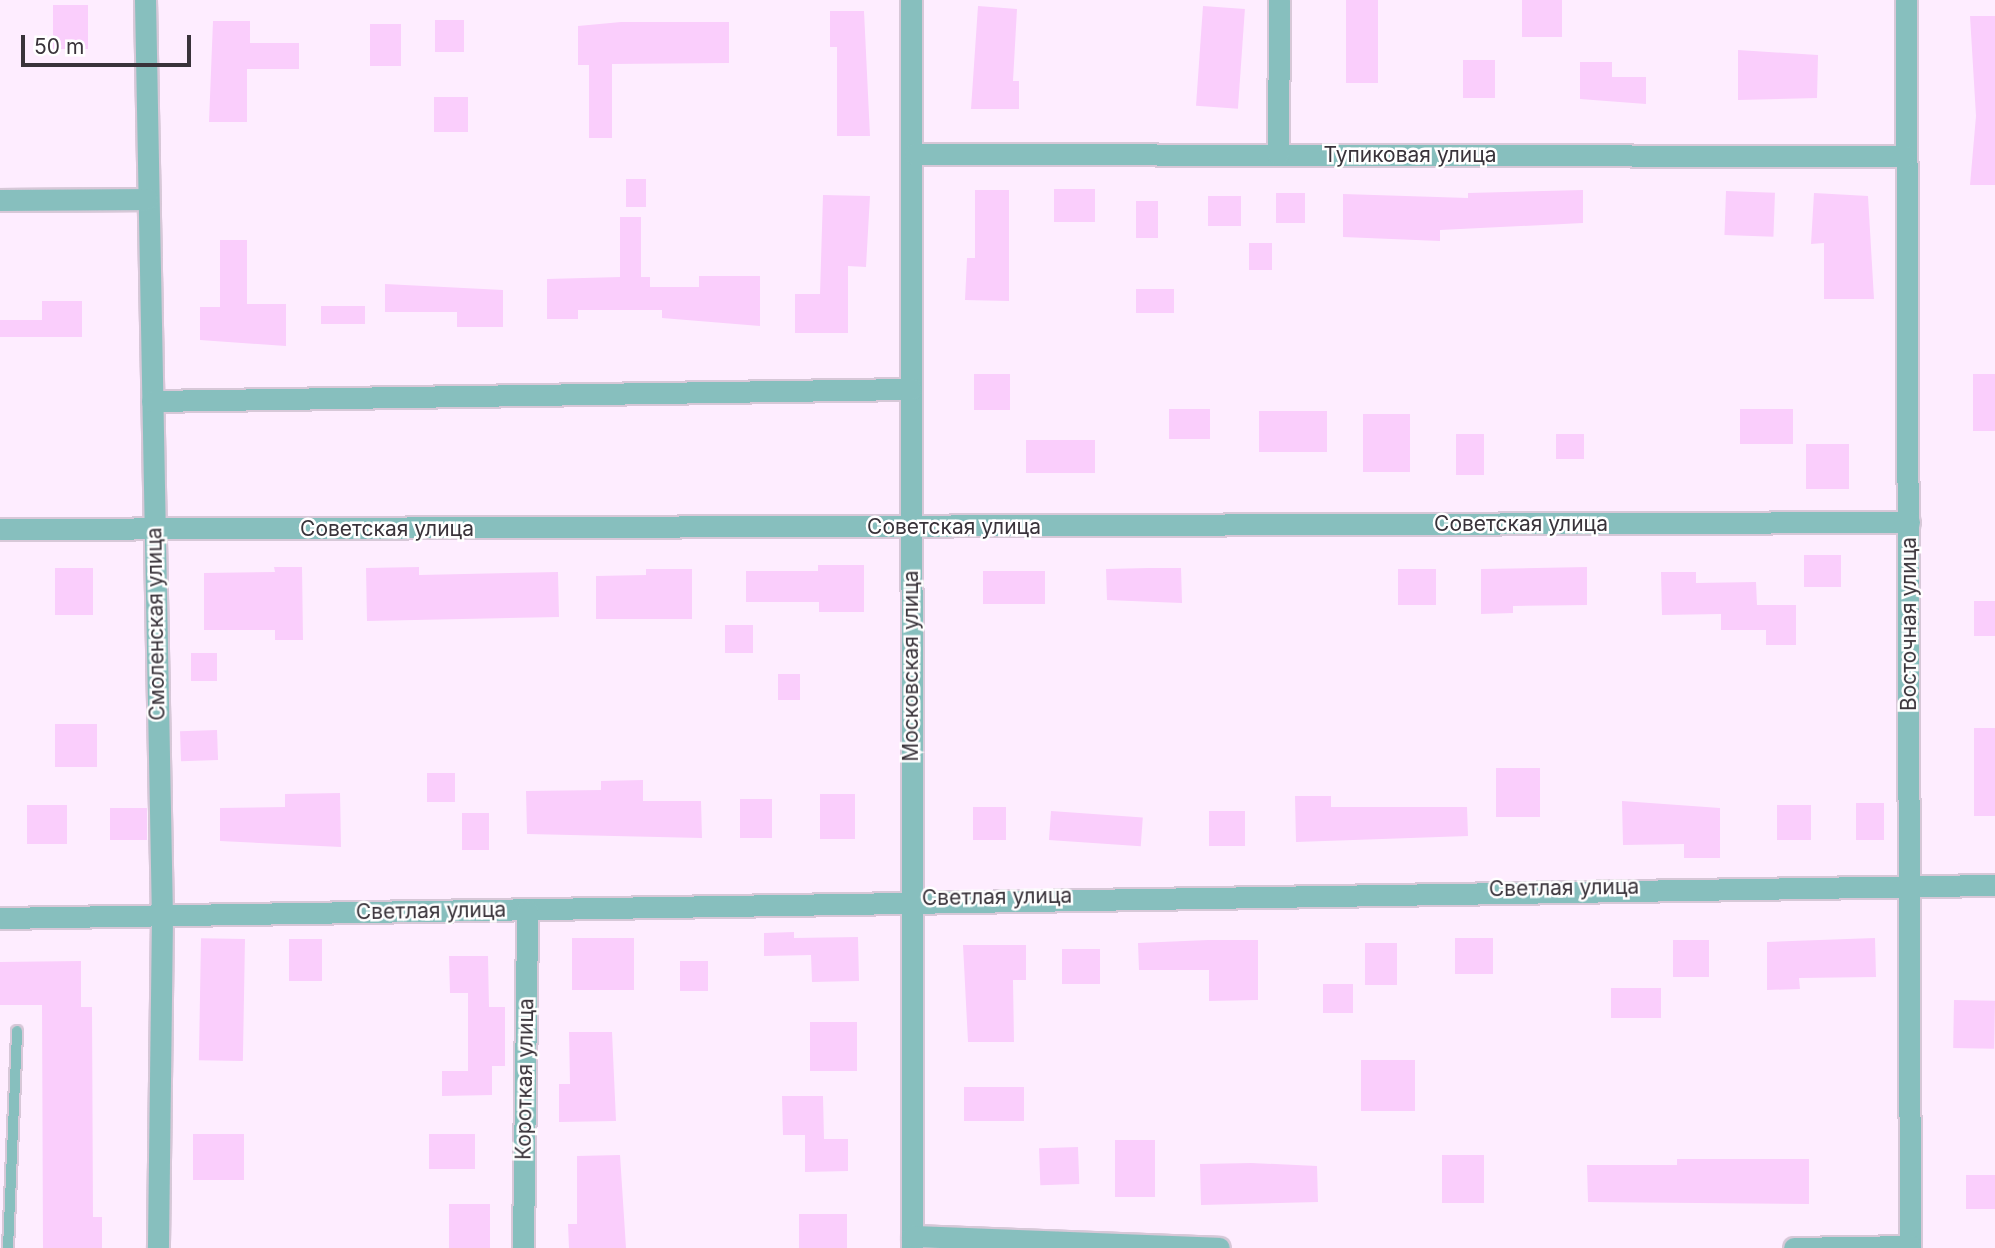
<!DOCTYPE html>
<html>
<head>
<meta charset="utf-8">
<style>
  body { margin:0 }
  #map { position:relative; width:1995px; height:1248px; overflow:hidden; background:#feedff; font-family:Inter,sans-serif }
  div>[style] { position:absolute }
  .building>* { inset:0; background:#facefc; transform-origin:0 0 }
  .roads { filter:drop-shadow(2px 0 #d7c8d8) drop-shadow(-2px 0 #d7c8d8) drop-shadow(0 2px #d7c8d8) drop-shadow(0 -2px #d7c8d8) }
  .service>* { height:10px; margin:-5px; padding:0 5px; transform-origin:5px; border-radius:5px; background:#87bfbe }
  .minor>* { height:21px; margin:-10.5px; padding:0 10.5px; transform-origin:10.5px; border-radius:10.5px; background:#87bfbe }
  span { translate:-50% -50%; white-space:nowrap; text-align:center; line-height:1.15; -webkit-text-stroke:5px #fff; paint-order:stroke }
  .street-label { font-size:21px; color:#39333a }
  .scale { position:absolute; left:21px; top:35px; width:170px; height:32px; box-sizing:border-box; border:4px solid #39333a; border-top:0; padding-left:9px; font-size:21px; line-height:24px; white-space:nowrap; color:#39333a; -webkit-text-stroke:5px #fff; paint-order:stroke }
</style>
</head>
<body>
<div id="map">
  <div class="building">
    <div style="left:1346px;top:0;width:32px;height:83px"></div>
    <div style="left:1522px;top:0;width:40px;height:37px"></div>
    <div style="left:53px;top:5px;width:35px;height:44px"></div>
    <div style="clip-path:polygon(978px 6px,1017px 9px,1013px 81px,1019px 81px,1019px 109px,971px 109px)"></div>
    <div style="left:1203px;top:6px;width:42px;height:100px;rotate:4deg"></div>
    <div style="clip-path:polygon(830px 11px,864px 11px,870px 136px,837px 136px,837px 47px,830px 47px)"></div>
    <div style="clip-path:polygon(1970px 16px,1995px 16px,1995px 185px,1970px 185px,1976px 116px)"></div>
    <div style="left:435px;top:20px;width:29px;height:32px"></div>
    <div style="clip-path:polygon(213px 21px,250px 21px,250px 43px,299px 43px,299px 69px,247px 69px,247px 122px,209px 122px)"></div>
    <div style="clip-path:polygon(621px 22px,729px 22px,729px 63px,612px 64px,612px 138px,589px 138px,589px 65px,578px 65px,578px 26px)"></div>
    <div style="left:370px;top:24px;width:31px;height:42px"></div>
    <div style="clip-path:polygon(1738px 50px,1818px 55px,1817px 98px,1738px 100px)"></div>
    <div style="left:1463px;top:60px;width:32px;height:38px"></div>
    <div style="clip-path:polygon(1580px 62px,1612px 62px,1612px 77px,1646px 77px,1646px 104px,1580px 99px)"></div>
    <div style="left:434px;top:97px;width:34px;height:35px"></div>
    <div style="left:626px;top:179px;width:20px;height:28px"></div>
    <div style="left:1054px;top:189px;width:41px;height:33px"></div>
    <div style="clip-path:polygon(975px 190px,1009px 190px,1009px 301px,965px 300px,967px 258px,975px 258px)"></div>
    <div style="clip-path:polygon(1583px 190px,1583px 223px,1440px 230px,1440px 241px,1343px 237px,1343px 194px,1468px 198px,1468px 193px)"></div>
    <div style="left:1726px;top:191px;width:49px;height:44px;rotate:2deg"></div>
    <div style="left:1276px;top:193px;width:29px;height:30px"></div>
    <div style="clip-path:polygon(1814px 193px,1868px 196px,1874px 299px,1824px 299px,1824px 243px,1811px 244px)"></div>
    <div style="clip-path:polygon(823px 195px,870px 196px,866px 267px,848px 266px,848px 333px,795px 333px,795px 294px,820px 294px)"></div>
    <div style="left:1208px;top:196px;width:33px;height:30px"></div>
    <div style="left:1136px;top:201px;width:22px;height:37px"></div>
    <div style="clip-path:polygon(620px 217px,641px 217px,641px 277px,650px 277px,650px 287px,699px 287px,699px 276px,760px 276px,760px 326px,662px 318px,662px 310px,578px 310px,578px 319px,547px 319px,547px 279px,620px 277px)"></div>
    <div style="clip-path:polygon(220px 240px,247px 240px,247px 304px,286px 304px,286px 346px,200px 340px,200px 307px,220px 307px)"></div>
    <div style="left:1249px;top:243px;width:23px;height:27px"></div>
    <div style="clip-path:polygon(385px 284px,503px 290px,503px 327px,457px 327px,457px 312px,385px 312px)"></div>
    <div style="left:1136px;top:289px;width:38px;height:24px"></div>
    <div style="clip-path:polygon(42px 301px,82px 301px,82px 337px,0 337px,0 320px,42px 320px)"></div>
    <div style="left:321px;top:306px;width:44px;height:18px"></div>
    <div style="left:974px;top:374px;width:36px;height:36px"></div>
    <div style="left:1973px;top:374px;width:22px;height:57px"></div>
    <div style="left:1169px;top:409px;width:41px;height:30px"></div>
    <div style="left:1740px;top:409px;width:53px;height:35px"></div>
    <div style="left:1327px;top:411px;width:41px;height:68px;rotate:90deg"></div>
    <div style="left:1363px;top:414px;width:47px;height:58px"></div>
    <div style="left:1456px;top:434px;width:28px;height:41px"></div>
    <div style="left:1556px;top:434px;width:28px;height:25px"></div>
    <div style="left:1095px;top:440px;width:33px;height:69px;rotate:90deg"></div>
    <div style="left:1806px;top:444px;width:43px;height:45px"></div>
    <div style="left:1804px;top:555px;width:37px;height:32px"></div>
    <div style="clip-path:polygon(818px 565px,864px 565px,864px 612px,819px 612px,819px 602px,746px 602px,746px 571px,818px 571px)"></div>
    <div style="clip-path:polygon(274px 567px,302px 567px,303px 640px,275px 640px,275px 630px,204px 630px,204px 573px,275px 572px)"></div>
    <div style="clip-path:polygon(419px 567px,419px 575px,558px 572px,559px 617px,367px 621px,366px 568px)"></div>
    <div style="clip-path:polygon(1587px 567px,1587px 605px,1513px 606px,1513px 613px,1481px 614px,1481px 569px)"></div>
    <div style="left:93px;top:568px;width:47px;height:38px;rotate:90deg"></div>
    <div style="clip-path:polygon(1149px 568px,1181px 568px,1182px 603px,1107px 600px,1106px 569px)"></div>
    <div style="clip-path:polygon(646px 569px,692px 569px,692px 619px,596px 619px,596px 576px,646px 575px)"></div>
    <div style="left:1398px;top:569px;width:38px;height:36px"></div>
    <div style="left:983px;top:571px;width:62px;height:33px"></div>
    <div style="clip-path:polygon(1661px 572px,1696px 572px,1696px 583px,1756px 582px,1757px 605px,1796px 605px,1796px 645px,1766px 645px,1766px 630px,1721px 630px,1721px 614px,1662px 615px)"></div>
    <div style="left:1974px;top:601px;width:21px;height:35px"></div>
    <div style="left:725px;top:625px;width:28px;height:28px"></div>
    <div style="left:191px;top:653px;width:26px;height:28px"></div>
    <div style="left:778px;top:674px;width:22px;height:26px"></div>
    <div style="left:55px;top:724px;width:42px;height:43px"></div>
    <div style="left:1974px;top:728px;width:21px;height:88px"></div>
    <div style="left:217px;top:730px;width:30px;height:37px;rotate:88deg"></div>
    <div style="left:1496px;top:768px;width:44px;height:49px"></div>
    <div style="left:427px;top:773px;width:28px;height:29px"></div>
    <div style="clip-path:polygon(643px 780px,643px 801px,701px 801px,702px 838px,527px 834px,526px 791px,601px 790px,601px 781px)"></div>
    <div style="clip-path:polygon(340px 793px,341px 847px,220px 841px,220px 808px,285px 807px,285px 794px)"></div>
    <div style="left:820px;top:794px;width:35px;height:45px"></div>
    <div style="clip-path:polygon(1295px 796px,1331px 796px,1331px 807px,1467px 807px,1468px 836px,1296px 842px)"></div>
    <div style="left:772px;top:799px;width:39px;height:32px;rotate:90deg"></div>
    <div style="clip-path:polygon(1622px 801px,1720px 808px,1720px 858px,1684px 858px,1684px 844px,1623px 845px)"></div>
    <div style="left:1884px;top:803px;width:37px;height:28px;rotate:90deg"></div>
    <div style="left:27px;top:805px;width:40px;height:39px"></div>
    <div style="left:1777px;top:805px;width:34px;height:35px"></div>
    <div style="left:1006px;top:807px;width:33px;height:33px;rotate:90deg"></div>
    <div style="left:110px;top:808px;width:37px;height:32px"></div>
    <div style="left:1051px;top:811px;width:92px;height:29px;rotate:4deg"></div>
    <div style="left:1209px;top:811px;width:36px;height:35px"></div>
    <div style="left:462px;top:813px;width:27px;height:37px"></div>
    <div style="clip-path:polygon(794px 932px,794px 938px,858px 937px,859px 981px,812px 982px,811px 955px,764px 956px,764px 933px)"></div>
    <div style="left:634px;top:938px;width:52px;height:62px;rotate:90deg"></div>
    <div style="left:1455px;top:938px;width:38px;height:36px"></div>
    <div style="clip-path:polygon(1875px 938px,1876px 977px,1799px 978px,1800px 989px,1767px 990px,1767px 942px)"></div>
    <div style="left:245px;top:939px;width:122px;height:44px;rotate:91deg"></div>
    <div style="left:289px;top:939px;width:33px;height:42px"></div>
    <div style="clip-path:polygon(1208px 940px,1258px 940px,1258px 1000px,1209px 1001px,1209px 970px,1139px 970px,1138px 943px)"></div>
    <div style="left:1673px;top:940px;width:36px;height:37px"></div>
    <div style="left:1365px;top:943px;width:32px;height:42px"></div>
    <div style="clip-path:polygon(963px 945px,1026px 945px,1026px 980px,1013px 980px,1014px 1042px,968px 1042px)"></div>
    <div style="left:1062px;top:949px;width:38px;height:35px"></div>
    <div style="clip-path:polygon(449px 956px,488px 956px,489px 1007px,505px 1007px,505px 1066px,492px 1066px,492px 1095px,442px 1096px,442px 1071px,468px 1071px,468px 993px,450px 993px)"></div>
    <div style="clip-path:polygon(81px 961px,81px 1007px,92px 1007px,93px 1217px,102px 1217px,102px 1248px,43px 1248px,42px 1005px,0 1005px,0 962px)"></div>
    <div style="left:680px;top:961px;width:28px;height:30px"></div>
    <div style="left:1323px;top:984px;width:30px;height:29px"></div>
    <div style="left:1661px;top:988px;width:30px;height:50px;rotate:90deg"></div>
    <div style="left:1954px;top:1000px;width:41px;height:48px;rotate:1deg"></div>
    <div style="left:857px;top:1022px;width:49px;height:47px;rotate:90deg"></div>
    <div style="clip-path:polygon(569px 1032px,612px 1032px,616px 1121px,559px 1122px,559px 1084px,570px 1084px)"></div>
    <div style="left:1415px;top:1060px;width:51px;height:54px;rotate:90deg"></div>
    <div style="left:1024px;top:1087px;width:34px;height:60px;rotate:90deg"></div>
    <div style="clip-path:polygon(782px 1096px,823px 1096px,824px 1139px,848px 1139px,848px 1171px,805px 1172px,805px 1135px,783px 1135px)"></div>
    <div style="left:193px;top:1134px;width:51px;height:46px"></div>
    <div style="left:475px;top:1134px;width:35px;height:46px;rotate:90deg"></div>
    <div style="left:1115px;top:1140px;width:40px;height:57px"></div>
    <div style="left:1078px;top:1147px;width:37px;height:39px;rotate:88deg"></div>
    <div style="clip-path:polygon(620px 1155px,626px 1248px,569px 1248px,568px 1224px,577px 1224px,577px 1156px)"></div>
    <div style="left:1484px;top:1155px;width:48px;height:42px;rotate:90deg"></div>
    <div style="clip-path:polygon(1677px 1159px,1809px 1159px,1809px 1204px,1588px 1202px,1587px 1165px,1677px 1165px)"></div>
    <div style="clip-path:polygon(1251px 1163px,1317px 1166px,1318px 1202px,1201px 1205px,1200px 1164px)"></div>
    <div style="left:1966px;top:1175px;width:29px;height:34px"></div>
    <div style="left:490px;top:1204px;width:44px;height:41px;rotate:90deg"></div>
    <div style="left:799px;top:1214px;width:48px;height:34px"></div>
  </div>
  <div class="roads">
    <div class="service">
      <div style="left:8px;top:1248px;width:217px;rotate:-87.6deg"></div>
    </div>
    <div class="minor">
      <div style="left:145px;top:0;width:916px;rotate:88.94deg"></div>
      <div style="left:162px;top:916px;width:332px;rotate:90.7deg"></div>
      <div style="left:911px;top:0;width:1248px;rotate:89.95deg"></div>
      <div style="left:1906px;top:0;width:1248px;rotate:89.82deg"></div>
      <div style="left:915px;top:154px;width:990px;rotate:0.12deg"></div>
      <div style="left:1278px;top:154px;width:154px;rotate:-89.6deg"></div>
      <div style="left:0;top:200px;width:147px;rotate:-0.4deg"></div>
      <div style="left:152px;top:401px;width:759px;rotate:-0.91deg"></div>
      <div style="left:0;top:529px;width:1909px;rotate:-0.21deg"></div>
      <div style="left:0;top:918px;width:1995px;rotate:-0.95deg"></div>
      <div style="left:912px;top:1236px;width:307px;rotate:2.2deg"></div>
      <div style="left:523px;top:1248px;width:338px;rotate:-89.3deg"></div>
      <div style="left:1794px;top:1248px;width:116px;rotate:-1deg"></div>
    </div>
  </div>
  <div class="street-label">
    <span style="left:1410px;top:155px">Тупиковая улица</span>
    <span style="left:1521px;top:524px">Советская улица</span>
    <span style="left:954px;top:527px">Советская улица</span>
    <span style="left:387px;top:529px">Советская улица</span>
    <span style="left:156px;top:624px;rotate:-91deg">Смоленская улица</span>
    <span style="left:1909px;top:624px;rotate:-90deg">Восточная улица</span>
    <span style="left:911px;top:666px;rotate:-90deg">Московская улица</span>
    <span style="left:1564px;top:888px;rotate:-1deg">Светлая улица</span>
    <span style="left:997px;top:897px;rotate:-1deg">Светлая улица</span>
    <span style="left:431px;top:911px;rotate:-1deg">Светлая улица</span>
    <span style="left:525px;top:1079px;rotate:-89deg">Короткая улица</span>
  </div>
  <div class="scale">50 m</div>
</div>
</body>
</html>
